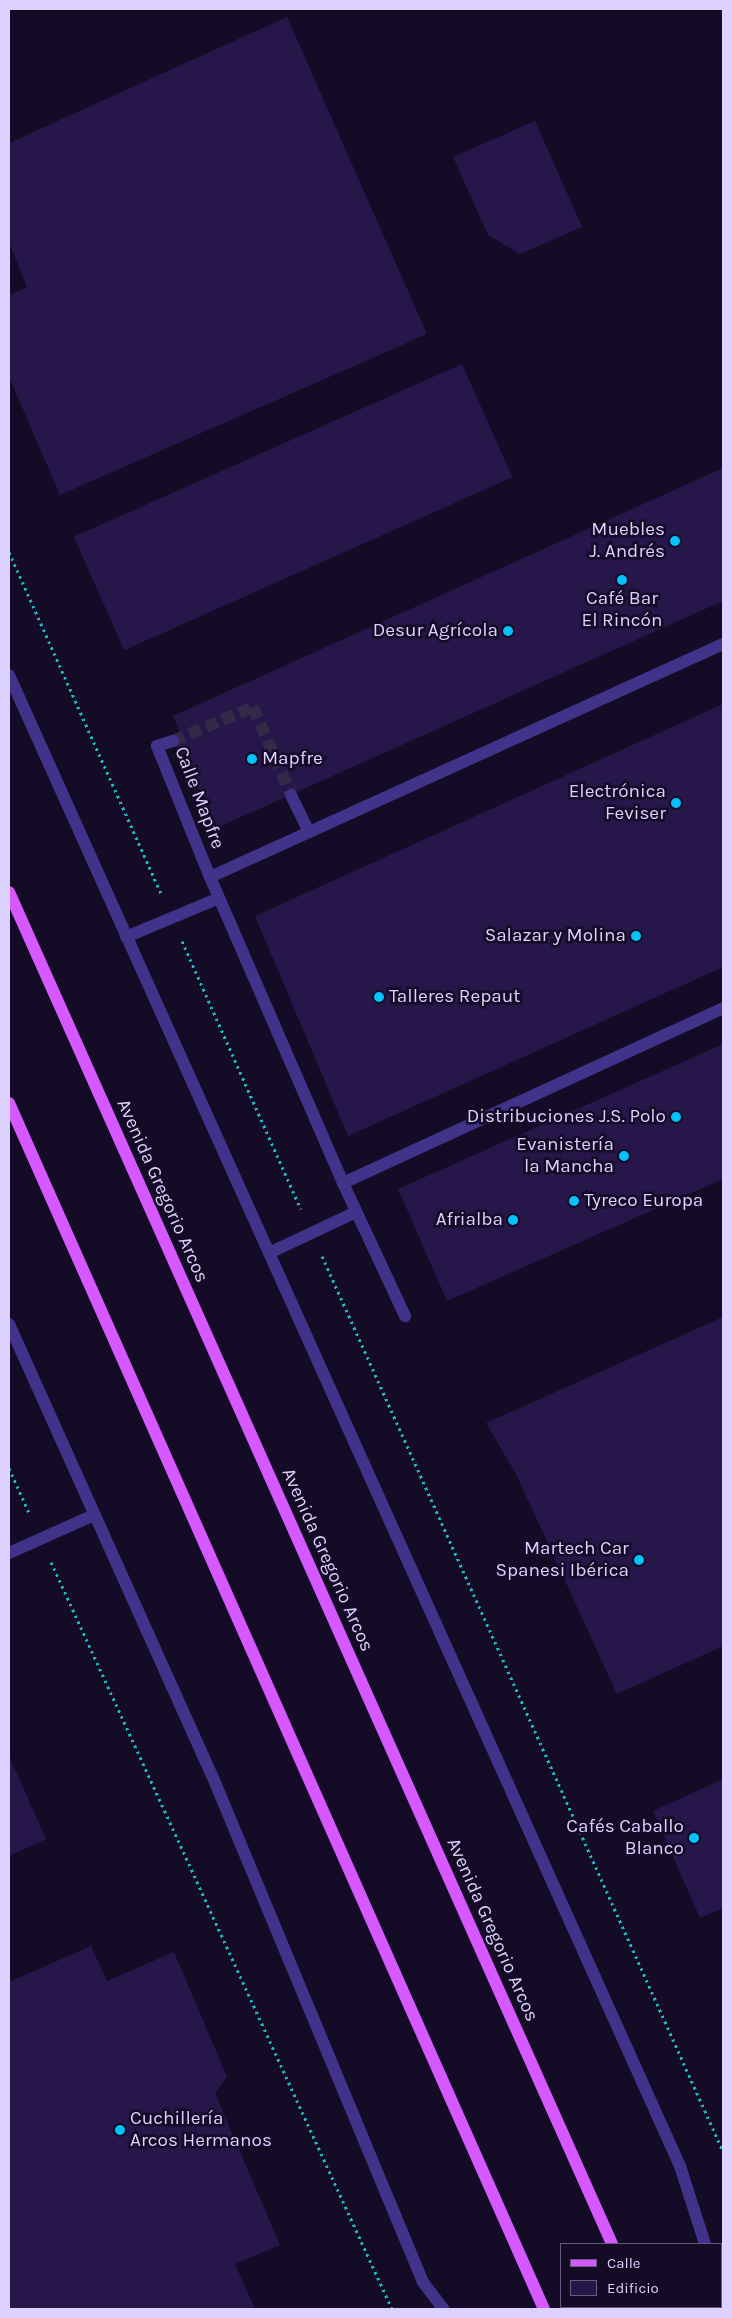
<!DOCTYPE html>
<html>
<head>
<meta charset="utf-8">
<style>
  body { margin:0 }
  #map { position:relative; width:732px; height:2318px; overflow:hidden; background:#140c26; font-family:Karla,sans-serif }
  div>[style] { position:absolute }
  .building>* { inset:0; background:#271649; transform-origin:0 0 }
  .street-tunnel>* { height:12px; margin-top:-6px; transform-origin:0; background:repeating-linear-gradient(90deg,#322a47 0 12px,transparent 0 18px) }
  .path>* { height:3px; margin-top:-1.5px; transform-origin:0; background:repeating-linear-gradient(90deg,#22b7c2 0 2.5px,transparent 0 6.5px) }
  .lane>* { height:12px; margin:-6px; padding:0 6px; transform-origin:6px; border-radius:6px; background:#41328a }
  .street>* { height:12px; margin:-6px; padding:0 6px; transform-origin:6px; border-radius:6px; background:#41328a }
  .primary>* { height:12px; margin:-6px; padding:0 6px; transform-origin:6px; border-radius:6px; background:#d658ff }
  .dots>* { width:14px; height:14px; translate:-50% -50%; box-sizing:border-box; border:2px solid #140c26; border-radius:50% }
  span { translate:-50% -50%; white-space:nowrap; text-align:center; line-height:1.15; -webkit-text-stroke:5px #140c26; paint-order:stroke }
  .poi-label { font-size:19px; color:#dcd1ff }
  .right { translate:-100% -50%; text-align:right }
  .left { translate:0 -50%; text-align:left }
  .street-label { font-size:19px; color:#dcd1ff }
  .frame { position:absolute; inset:0; border:10px solid #dcd1ff; pointer-events:none }
  .legend { position:absolute; left:560px; top:2243px; width:162px; height:65px; box-sizing:border-box; background:#140c26; border:1px solid #645b7d; margin:0; padding:6px 9px; list-style:none; font-size:15px; color:#dcd1ff }
  .legend li { display:flex; align-items:center; gap:10px; height:25px }
  .legend b { width:25px; border:1px solid #645b7d }
</style>
</head>
<body>
<div id="map">
  <div class="building">
    <div style="clip-path:polygon(287px 17px,427px 334px,60px 495px,9px 377px,9px 296px,27px 287px,9px 242px,9px 143px)"></div>
    <div style="clip-path:polygon(535px 121px,582px 227px,520px 254px,488px 235px,453px 157px)"></div>
    <div style="left:462px;top:364px;width:124px;height:425px;rotate:66deg"></div>
    <div style="clip-path:polygon(723px 468px,723px 601px,212px 830px,172px 739px,181px 735px,173px 716px)"></div>
    <div style="clip-path:polygon(723px 704px,723px 967px,348px 1136px,255px 916px)"></div>
    <div style="clip-path:polygon(723px 1044px,723px 1179px,447px 1301px,398px 1189px)"></div>
    <div style="clip-path:polygon(723px 1317px,723px 1646px,617px 1694px,516px 1474px,486px 1423px)"></div>
    <div style="clip-path:polygon(9px 1756px,46px 1839px,9px 1856px)"></div>
    <div style="clip-path:polygon(723px 1779px,723px 1908px,700px 1918px,653px 1811px)"></div>
    <div style="clip-path:polygon(91px 1946px,107px 1981px,174px 1952px,227px 2077px,215px 2093px,280px 2245px,235px 2264px,255px 2309px,9px 2309px,9px 1982px)"></div>
  </div>
  <div class="street-tunnel">
    <div style="left:173px;top:741px;width:87px;rotate:-23deg"></div>
    <div style="left:253px;top:707px;width:96px;rotate:66.6deg"></div>
  </div>
  <div class="path">
    <div style="left:9px;top:552px;width:374px;rotate:66deg"></div>
    <div style="left:182px;top:941px;width:293px;rotate:66.1deg"></div>
    <div style="left:322px;top:1256px;width:981px;rotate:65.87deg"></div>
    <div style="left:9px;top:1468px;width:51px;rotate:65.9deg"></div>
    <div style="left:51px;top:1562px;width:821px;rotate:65.46deg"></div>
  </div>
  <div class="lane">
    <div style="left:723px;top:644px;width:563px;rotate:155.57deg"></div>
    <div style="left:210px;top:877px;width:334px;rotate:66.5deg"></div>
    <div style="left:343px;top:1183px;width:418px;rotate:-24.7deg"></div>
    <div style="left:9px;top:675px;width:1635px;rotate:65.77deg"></div>
    <div style="left:680px;top:2166px;width:82px;rotate:72.2deg"></div>
    <div style="left:126px;top:937px;width:99px;rotate:-22.7deg"></div>
    <div style="left:343px;top:1183px;width:147px;rotate:65deg"></div>
    <div style="left:269px;top:1253px;width:96px;rotate:-25.2deg"></div>
    <div style="left:9px;top:1324px;width:500px;rotate:65.8deg"></div>
    <div style="left:214px;top:1780px;width:544px;rotate:67.4deg"></div>
    <div style="left:423px;top:2282px;width:34px;rotate:53deg"></div>
    <div style="left:9px;top:1553px;width:93px;rotate:-24.1deg"></div>
    <div style="left:712px;top:2307px;width:2px;rotate:90deg"></div>
  </div>
  <div class="street">
    <div style="left:173px;top:741px;width:17px;rotate:163deg"></div>
    <div style="left:157px;top:746px;width:141px;rotate:68deg"></div>
    <div style="left:291px;top:795px;width:41px;rotate:64.1deg"></div>
  </div>
  <div class="primary">
    <div style="left:9px;top:892px;width:1480px;rotate:65.96deg"></div>
    <div style="left:9px;top:1103px;width:1319px;rotate:66.08deg"></div>
    <div style="left:640px;top:2307px;width:2px;rotate:63deg"></div>
  </div>
  <div class="dots">
    <div style="left:675px;top:541px;background:#00c2fc"></div>
    <div style="left:622px;top:580px;background:#00c2fc"></div>
    <div style="left:508px;top:631px;background:#00c2fc"></div>
    <div style="left:252px;top:759px;background:#00c2fc"></div>
    <div style="left:676px;top:803px;background:#00c2fc"></div>
    <div style="left:636px;top:936px;background:#00c2fc"></div>
    <div style="left:379px;top:997px;background:#00c2fc"></div>
    <div style="left:676px;top:1117px;background:#00c2fc"></div>
    <div style="left:624px;top:1156px;background:#00c2fc"></div>
    <div style="left:574px;top:1201px;background:#00c2fc"></div>
    <div style="left:513px;top:1220px;background:#00c2fc"></div>
    <div style="left:639px;top:1560px;background:#00c2fc"></div>
    <div style="left:694px;top:1838px;background:#00c2fc"></div>
    <div style="left:120px;top:2130px;background:#00c2fc"></div>
  </div>
  <div class="poi-label">
    <span class="right" style="left:665px;top:541px">Muebles<br>J. Andrés</span>
    <span style="left:622px;top:610px">Café Bar<br>El Rincón</span>
    <span class="right" style="left:498px;top:631px">Desur Agrícola</span>
    <span class="left" style="left:262px;top:759px">Mapfre</span>
    <span class="right" style="left:666px;top:803px">Electrónica<br>Feviser</span>
    <span class="right" style="left:626px;top:936px">Salazar y Molina</span>
    <span class="left" style="left:389px;top:997px">Talleres Repaut</span>
    <span class="right" style="left:666px;top:1117px">Distribuciones J.S. Polo</span>
    <span class="right" style="left:614px;top:1156px">Evanistería<br>la Mancha</span>
    <span class="left" style="left:584px;top:1201px">Tyreco Europa</span>
    <span class="right" style="left:503px;top:1220px">Afrialba</span>
    <span class="right" style="left:629px;top:1560px">Martech Car<br>Spanesi Ibérica</span>
    <span class="right" style="left:684px;top:1838px">Cafés Caballo<br>Blanco</span>
    <span class="left" style="left:130px;top:2130px">Cuchillería<br>Arcos Hermanos</span>
  </div>
  <div class="street-label">
    <span style="left:199px;top:798px;rotate:69deg">Calle Mapfre</span>
    <span style="left:162px;top:1191px;rotate:66deg">Avenida Gregorio Arcos</span>
    <span style="left:327px;top:1560px;rotate:66deg">Avenida Gregorio Arcos</span>
    <span style="left:492px;top:1930px;rotate:66deg">Avenida Gregorio Arcos</span>
  </div>
  <div class="frame"></div>
  <ul class="legend">
  <li><b style="height:6px;background:#d658ff"></b>Calle</li>
  <li><b style="height:14px;background:#271649"></b>Edificio</li>
  </ul>
</div>
</body>
</html>
